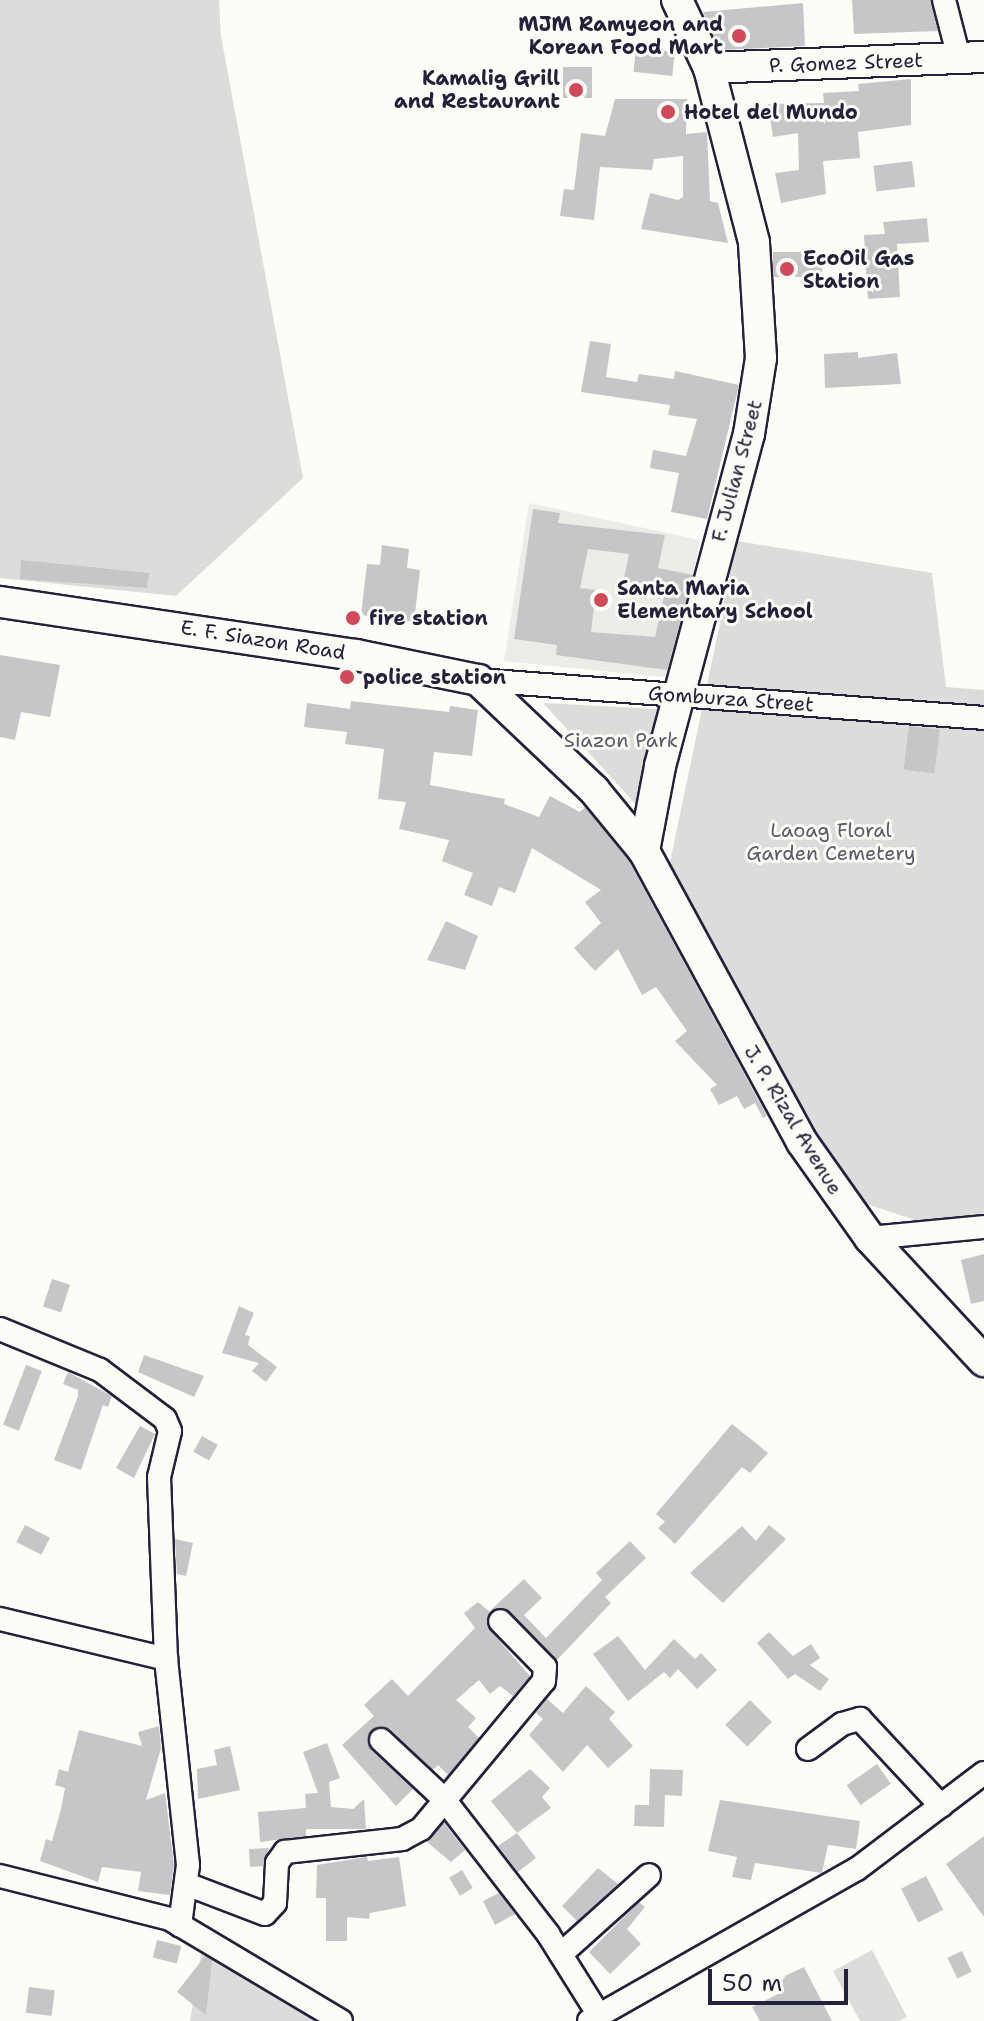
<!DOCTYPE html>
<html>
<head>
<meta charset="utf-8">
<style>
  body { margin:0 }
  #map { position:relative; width:984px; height:2021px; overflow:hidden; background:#fdfcf7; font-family:"Shantell Sans",sans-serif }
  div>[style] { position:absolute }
  .built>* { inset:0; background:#ecece9 }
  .green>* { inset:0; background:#dddcdb }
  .building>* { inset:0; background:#c6c6c8; transform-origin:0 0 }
  .roads { filter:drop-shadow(2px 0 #22223b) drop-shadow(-2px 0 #22223b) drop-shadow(0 2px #22223b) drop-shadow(0 -2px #22223b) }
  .street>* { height:22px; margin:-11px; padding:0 11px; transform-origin:11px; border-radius:11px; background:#fdfcf7 }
  .secondary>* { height:30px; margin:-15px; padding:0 15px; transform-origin:15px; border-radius:15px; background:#fdfcf7 }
  .dots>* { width:22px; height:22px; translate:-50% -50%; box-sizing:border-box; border:4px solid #fdfcf7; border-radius:50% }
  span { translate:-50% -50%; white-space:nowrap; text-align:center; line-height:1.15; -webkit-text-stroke:6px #fdfcf7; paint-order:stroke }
  .poi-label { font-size:20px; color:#22223b; font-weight:700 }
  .right { translate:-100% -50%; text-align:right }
  .left { translate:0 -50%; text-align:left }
  .street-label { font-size:20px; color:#22223b }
  .park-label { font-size:20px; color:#5a5a6b }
  .scale { position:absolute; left:708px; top:1969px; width:140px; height:36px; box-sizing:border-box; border:4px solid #22223b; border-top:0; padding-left:10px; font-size:24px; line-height:28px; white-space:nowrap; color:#22223b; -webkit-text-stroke:6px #fdfcf7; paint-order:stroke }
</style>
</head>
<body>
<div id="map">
  <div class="built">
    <div style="clip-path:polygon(529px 503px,700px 540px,674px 678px,504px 661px)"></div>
  </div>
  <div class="green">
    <div style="clip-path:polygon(0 0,219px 0,221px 36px,303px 478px,176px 596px,0 578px)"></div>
    <div style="clip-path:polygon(737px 541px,932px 573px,946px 687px,984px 690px,984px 1213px,930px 1225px,864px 1203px,813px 1130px,669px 867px)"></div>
    <div style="clip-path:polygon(543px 703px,658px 709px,643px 812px)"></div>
    <div style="clip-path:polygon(202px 1948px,327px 2021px,190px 2021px)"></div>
    <div style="clip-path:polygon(872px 1950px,907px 2017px,899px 2021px,860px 2021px,833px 1971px)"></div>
  </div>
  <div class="building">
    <div style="clip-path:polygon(852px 0,930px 0,938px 31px,854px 34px)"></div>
    <div style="clip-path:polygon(803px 3px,805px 46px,720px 50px,703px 12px)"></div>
    <div style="left:636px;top:48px;width:39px;height:24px;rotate:6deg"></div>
    <div style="left:563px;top:67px;width:29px;height:31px"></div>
    <div style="clip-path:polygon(911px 79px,911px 125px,858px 132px,860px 158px,823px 161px,826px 194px,781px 203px,775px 173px,799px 170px,798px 133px,773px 137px,768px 104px,824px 103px,823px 93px,859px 91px,858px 84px)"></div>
    <div style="clip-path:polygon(615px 99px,687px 99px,686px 134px,707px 132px,710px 201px,718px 203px,728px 243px,641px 229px,650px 193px,678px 200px,683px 197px,683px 156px,654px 159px,652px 170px,600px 167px,594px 220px,560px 216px,564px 189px,574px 190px,581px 133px,605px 136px)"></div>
    <div style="left:912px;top:161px;width:26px;height:39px;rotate:83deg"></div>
    <div style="clip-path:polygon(927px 218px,929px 242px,897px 244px,900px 297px,868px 299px,864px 235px,885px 234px,883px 222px)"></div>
    <div style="left:822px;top:252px;width:25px;height:49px;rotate:90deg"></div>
    <div style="clip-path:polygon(590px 341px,611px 344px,606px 377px,637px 382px,639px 374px,674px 379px,675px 371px,739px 385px,707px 519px,671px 512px,679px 473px,650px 468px,653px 450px,686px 456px,697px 419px,668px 415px,670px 405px,581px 392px)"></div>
    <div style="clip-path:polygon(858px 352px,858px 358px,897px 353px,901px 384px,825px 388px,824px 354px)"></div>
    <div style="clip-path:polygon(evenodd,533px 509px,560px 513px,558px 523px,665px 535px,658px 568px,693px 575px,667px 670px,556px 655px,557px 645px,514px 639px,533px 509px,588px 549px,629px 554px,623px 583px,665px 592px,655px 637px,591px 632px,596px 590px,580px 588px,588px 549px)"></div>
    <div style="clip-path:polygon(382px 545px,409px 549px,407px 568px,420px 570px,414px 622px,361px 615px,367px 564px,380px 565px)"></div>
    <div style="clip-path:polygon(21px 560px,149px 573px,147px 588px,20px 579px)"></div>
    <div style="clip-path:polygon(0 655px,60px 665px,50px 717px,21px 712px,15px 740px,0 737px)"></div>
    <div style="clip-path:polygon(351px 701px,449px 712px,450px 706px,478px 710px,472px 756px,434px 752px,430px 785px,505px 799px,504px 804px,539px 817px,550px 796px,580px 812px,585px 807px,629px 861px,767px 1116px,763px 1118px,755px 1103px,744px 1109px,737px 1096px,719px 1105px,710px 1089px,717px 1085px,675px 1041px,687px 1031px,656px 987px,642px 995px,618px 949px,595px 971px,574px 948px,601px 923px,585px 902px,601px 890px,532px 848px,515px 893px,499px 887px,492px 906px,464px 895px,473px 873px,442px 861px,449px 840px,399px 829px,406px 802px,378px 799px,384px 749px,345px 744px,347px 732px,304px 727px,307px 703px,350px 709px)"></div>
    <div style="left:909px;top:726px;width:31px;height:44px;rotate:7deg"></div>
    <div style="clip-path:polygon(446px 921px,478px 936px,465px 970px,427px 960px)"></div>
    <div style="clip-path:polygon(984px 1254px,984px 1301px,971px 1304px,961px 1260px)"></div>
    <div style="left:52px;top:1279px;width:19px;height:29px;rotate:18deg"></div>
    <div style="clip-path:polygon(239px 1306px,254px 1313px,245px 1335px,250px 1336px,248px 1345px,277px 1367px,266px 1382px,252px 1371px,259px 1363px,222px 1353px)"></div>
    <div style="clip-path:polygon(144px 1355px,204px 1376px,194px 1397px,138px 1372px)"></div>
    <div style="left:26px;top:1365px;width:17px;height:64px;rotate:21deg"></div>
    <div style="clip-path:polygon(68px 1372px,112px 1396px,108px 1407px,103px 1405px,81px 1470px,54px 1460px,78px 1396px,78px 1390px,63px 1384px)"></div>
    <div style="clip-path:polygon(732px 1424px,768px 1453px,750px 1473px,742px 1467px,675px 1544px,658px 1528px,665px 1522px,656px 1514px)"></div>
    <div style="clip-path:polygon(140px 1426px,155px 1434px,134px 1478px,116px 1468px)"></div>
    <div style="left:202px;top:1436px;width:18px;height:18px;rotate:29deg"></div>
    <div style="left:25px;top:1525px;width:28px;height:19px;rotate:27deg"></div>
    <div style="clip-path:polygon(769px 1525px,786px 1539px,723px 1603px,690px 1573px,742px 1526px,756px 1541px)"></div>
    <div style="clip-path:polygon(175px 1539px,193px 1543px,186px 1576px,177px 1574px)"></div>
    <div style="clip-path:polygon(630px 1541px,646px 1558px,605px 1597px,611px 1603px,557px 1660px,509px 1611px,491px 1610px,524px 1579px,542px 1598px,524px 1615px,546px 1638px,602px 1580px,596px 1573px)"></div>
    <div style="clip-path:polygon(478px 1602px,490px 1612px,490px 1630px,530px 1676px,513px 1696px,500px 1686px,490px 1694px,479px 1680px,456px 1700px,476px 1718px,468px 1727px,479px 1738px,448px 1775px,438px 1765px,433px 1770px,390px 1729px,371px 1730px,371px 1750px,413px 1789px,396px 1806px,342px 1745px,374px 1716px,364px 1705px,392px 1679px,408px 1696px,475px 1628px,464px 1613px)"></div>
    <div style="clip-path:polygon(769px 1632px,793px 1656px,811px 1644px,820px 1658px,810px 1665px,829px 1679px,820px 1691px,795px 1674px,788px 1679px,757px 1643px)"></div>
    <div style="clip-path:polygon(618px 1636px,645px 1670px,674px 1639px,695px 1659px,701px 1653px,717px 1670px,697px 1689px,678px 1669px,670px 1678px,664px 1672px,628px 1701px,593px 1654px)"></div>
    <div style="clip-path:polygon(586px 1686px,615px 1712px,609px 1719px,633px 1746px,608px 1768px,587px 1745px,563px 1772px,529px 1735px,543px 1719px,536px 1713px,547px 1699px,563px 1713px)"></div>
    <div style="left:750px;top:1700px;width:31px;height:35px;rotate:45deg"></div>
    <div style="clip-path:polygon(159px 1726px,161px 1748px,146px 1800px,165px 1793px,174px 1865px,170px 1895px,138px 1891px,141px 1872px,102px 1867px,98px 1882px,40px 1861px,46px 1839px,52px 1841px,61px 1809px,65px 1788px,55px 1785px,59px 1769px,68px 1772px,79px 1730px,142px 1746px,138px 1732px)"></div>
    <div style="clip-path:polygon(327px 1743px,340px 1778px,329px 1782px,331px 1807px,353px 1809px,364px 1799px,366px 1829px,306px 1829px,306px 1836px,260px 1842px,258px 1812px,306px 1808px,305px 1794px,318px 1793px,303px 1752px)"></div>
    <div style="clip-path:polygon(230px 1746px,240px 1790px,198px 1799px,197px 1769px,217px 1765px,214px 1750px)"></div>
    <div style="left:877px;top:1764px;width:24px;height:37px;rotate:55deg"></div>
    <div style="clip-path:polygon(530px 1769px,550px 1788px,542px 1797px,551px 1808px,517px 1833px,536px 1858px,518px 1872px,498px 1846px,517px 1833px,491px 1801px)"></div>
    <div style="clip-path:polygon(650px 1769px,683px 1770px,682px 1796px,665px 1795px,664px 1827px,634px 1826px,635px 1805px,649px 1805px)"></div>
    <div style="clip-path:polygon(720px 1800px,860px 1821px,856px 1849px,828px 1845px,822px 1873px,755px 1863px,751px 1880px,732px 1877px,737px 1857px,708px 1851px)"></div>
    <div style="clip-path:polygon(444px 1823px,465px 1850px,451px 1862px,427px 1842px)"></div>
    <div style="clip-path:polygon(984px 1836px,984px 1917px,946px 1864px)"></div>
    <div style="clip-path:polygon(269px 1848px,263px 1866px,250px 1867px,249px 1849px)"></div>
    <div style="clip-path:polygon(367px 1857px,368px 1861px,399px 1857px,406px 1906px,370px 1913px,369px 1919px,347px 1917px,347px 1941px,326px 1941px,326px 1898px,316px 1898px,317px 1865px)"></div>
    <div style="clip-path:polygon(598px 1868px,618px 1884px,577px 1921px,562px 1906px)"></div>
    <div style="left:462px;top:1870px;width:21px;height:15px;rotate:59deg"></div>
    <div style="left:926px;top:1876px;width:38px;height:28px;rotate:63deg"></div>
    <div style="clip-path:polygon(499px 1893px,515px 1914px,495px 1925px,483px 1901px)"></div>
    <div style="clip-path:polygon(639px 1902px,645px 1907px,627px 1929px,641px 1944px,610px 1974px,589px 1952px)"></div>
    <div style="left:157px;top:1940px;width:25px;height:18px;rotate:14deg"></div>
    <div style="left:962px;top:1951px;width:23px;height:16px;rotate:65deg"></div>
    <div style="clip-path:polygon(205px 1956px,212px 1960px,206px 2015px,177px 1992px)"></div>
    <div style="clip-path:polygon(804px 1967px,832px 2021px,760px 2021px,752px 2007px,780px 1993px,774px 1981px)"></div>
    <div style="left:29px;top:1987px;width:26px;height:26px;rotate:7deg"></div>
  </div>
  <div class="roads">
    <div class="street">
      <div style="left:944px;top:0;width:60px;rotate:75.5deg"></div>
      <div style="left:478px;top:680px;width:507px;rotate:4.29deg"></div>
      <div style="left:870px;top:1238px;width:115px;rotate:-5.5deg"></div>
      <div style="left:0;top:1329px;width:108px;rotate:22.3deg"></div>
      <div style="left:100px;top:1370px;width:81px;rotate:37deg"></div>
      <div style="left:165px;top:1419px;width:13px;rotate:67deg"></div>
      <div style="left:170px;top:1431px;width:47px;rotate:103.4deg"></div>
      <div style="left:159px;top:1477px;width:182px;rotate:87.8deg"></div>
      <div style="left:166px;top:1659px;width:207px;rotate:83.9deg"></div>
      <div style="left:188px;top:1865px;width:61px;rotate:97.6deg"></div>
      <div style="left:0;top:1619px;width:171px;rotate:13.5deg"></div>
      <div style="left:381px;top:1740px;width:85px;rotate:43.1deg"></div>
      <div style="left:443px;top:1798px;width:172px;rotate:52.3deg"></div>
      <div style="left:548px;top:1934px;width:98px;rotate:57.9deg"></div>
      <div style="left:808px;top:1749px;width:42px;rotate:-36.3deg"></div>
      <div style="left:842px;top:1724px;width:19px;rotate:-16deg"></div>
      <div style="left:860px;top:1719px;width:119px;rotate:47deg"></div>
      <div style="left:0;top:1876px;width:175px;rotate:14.2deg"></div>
      <div style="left:170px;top:1919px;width:199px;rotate:30.8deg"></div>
      <div style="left:189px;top:1885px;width:81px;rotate:20.9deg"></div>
      <div style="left:265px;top:1914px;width:15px;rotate:-48deg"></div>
      <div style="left:275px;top:1903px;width:40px;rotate:-87.1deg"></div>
      <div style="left:277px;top:1863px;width:14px;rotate:-54deg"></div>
      <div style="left:285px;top:1852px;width:118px;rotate:-6.3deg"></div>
      <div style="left:402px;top:1839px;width:21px;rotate:-28deg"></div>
      <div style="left:421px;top:1829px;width:192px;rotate:-50.3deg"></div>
      <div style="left:544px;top:1681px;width:14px;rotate:-86deg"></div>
      <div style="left:545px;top:1667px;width:64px;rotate:-134.4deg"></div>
      <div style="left:561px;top:1954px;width:118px;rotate:-41.9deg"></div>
      <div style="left:589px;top:2021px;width:308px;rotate:-29.6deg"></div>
      <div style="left:857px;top:1869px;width:159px;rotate:-37.1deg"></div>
    </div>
    <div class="secondary">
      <div style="left:709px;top:68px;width:275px;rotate:-2.3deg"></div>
      <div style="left:0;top:602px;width:360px;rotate:8.5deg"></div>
      <div style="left:356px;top:655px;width:125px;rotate:11.6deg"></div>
      <div style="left:478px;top:680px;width:160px;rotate:43.5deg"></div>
      <div style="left:594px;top:790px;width:79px;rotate:50.7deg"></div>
      <div style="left:644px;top:851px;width:331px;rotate:61.5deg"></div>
      <div style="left:802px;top:1142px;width:118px;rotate:54.7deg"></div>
      <div style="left:870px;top:1238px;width:168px;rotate:47.2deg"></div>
      <div style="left:644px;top:851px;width:86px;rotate:-79.3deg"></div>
      <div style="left:660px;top:766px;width:344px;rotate:-75deg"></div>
      <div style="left:749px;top:434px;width:77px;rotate:-81deg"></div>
      <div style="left:761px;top:358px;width:116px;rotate:-93.5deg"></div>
      <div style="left:754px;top:242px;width:180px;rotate:-104.5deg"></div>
      <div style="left:709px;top:68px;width:75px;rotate:-115.2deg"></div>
    </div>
  </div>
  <div class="dots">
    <div style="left:739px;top:36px;background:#d1495b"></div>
    <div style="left:576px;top:90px;background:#d1495b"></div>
    <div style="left:668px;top:112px;background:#d1495b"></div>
    <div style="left:787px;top:269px;background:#d1495b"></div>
    <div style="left:601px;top:600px;background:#d1495b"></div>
    <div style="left:353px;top:618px;background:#d1495b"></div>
    <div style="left:347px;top:677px;background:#d1495b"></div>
  </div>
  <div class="poi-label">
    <span class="right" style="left:723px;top:36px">MJM Ramyeon and<br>Korean Food Mart</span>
    <span class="right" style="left:560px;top:90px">Kamalig Grill<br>and Restaurant</span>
    <span class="left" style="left:684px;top:112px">Hotel del Mundo</span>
    <span class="left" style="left:803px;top:270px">EcoOil Gas<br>Station</span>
    <span class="left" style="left:617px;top:600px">Santa Maria<br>Elementary School</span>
    <span class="left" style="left:369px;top:618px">fire station</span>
    <span class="left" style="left:363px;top:677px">police station</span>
  </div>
  <div class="street-label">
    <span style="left:846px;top:63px;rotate:-2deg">P. Gomez Street</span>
    <span style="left:737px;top:471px;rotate:-75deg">F. Julian Street</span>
    <span style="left:263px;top:640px;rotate:9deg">E. F. Siazon Road</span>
    <span style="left:731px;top:699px;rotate:4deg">Gomburza Street</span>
    <span style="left:793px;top:1120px;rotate:59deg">J. P. Rizal Avenue</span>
  </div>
  <div class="park-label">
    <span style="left:621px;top:740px">Siazon Park</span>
    <span style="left:831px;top:842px">Laoag Floral<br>Garden Cemetery</span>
  </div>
  <div class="scale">50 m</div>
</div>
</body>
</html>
